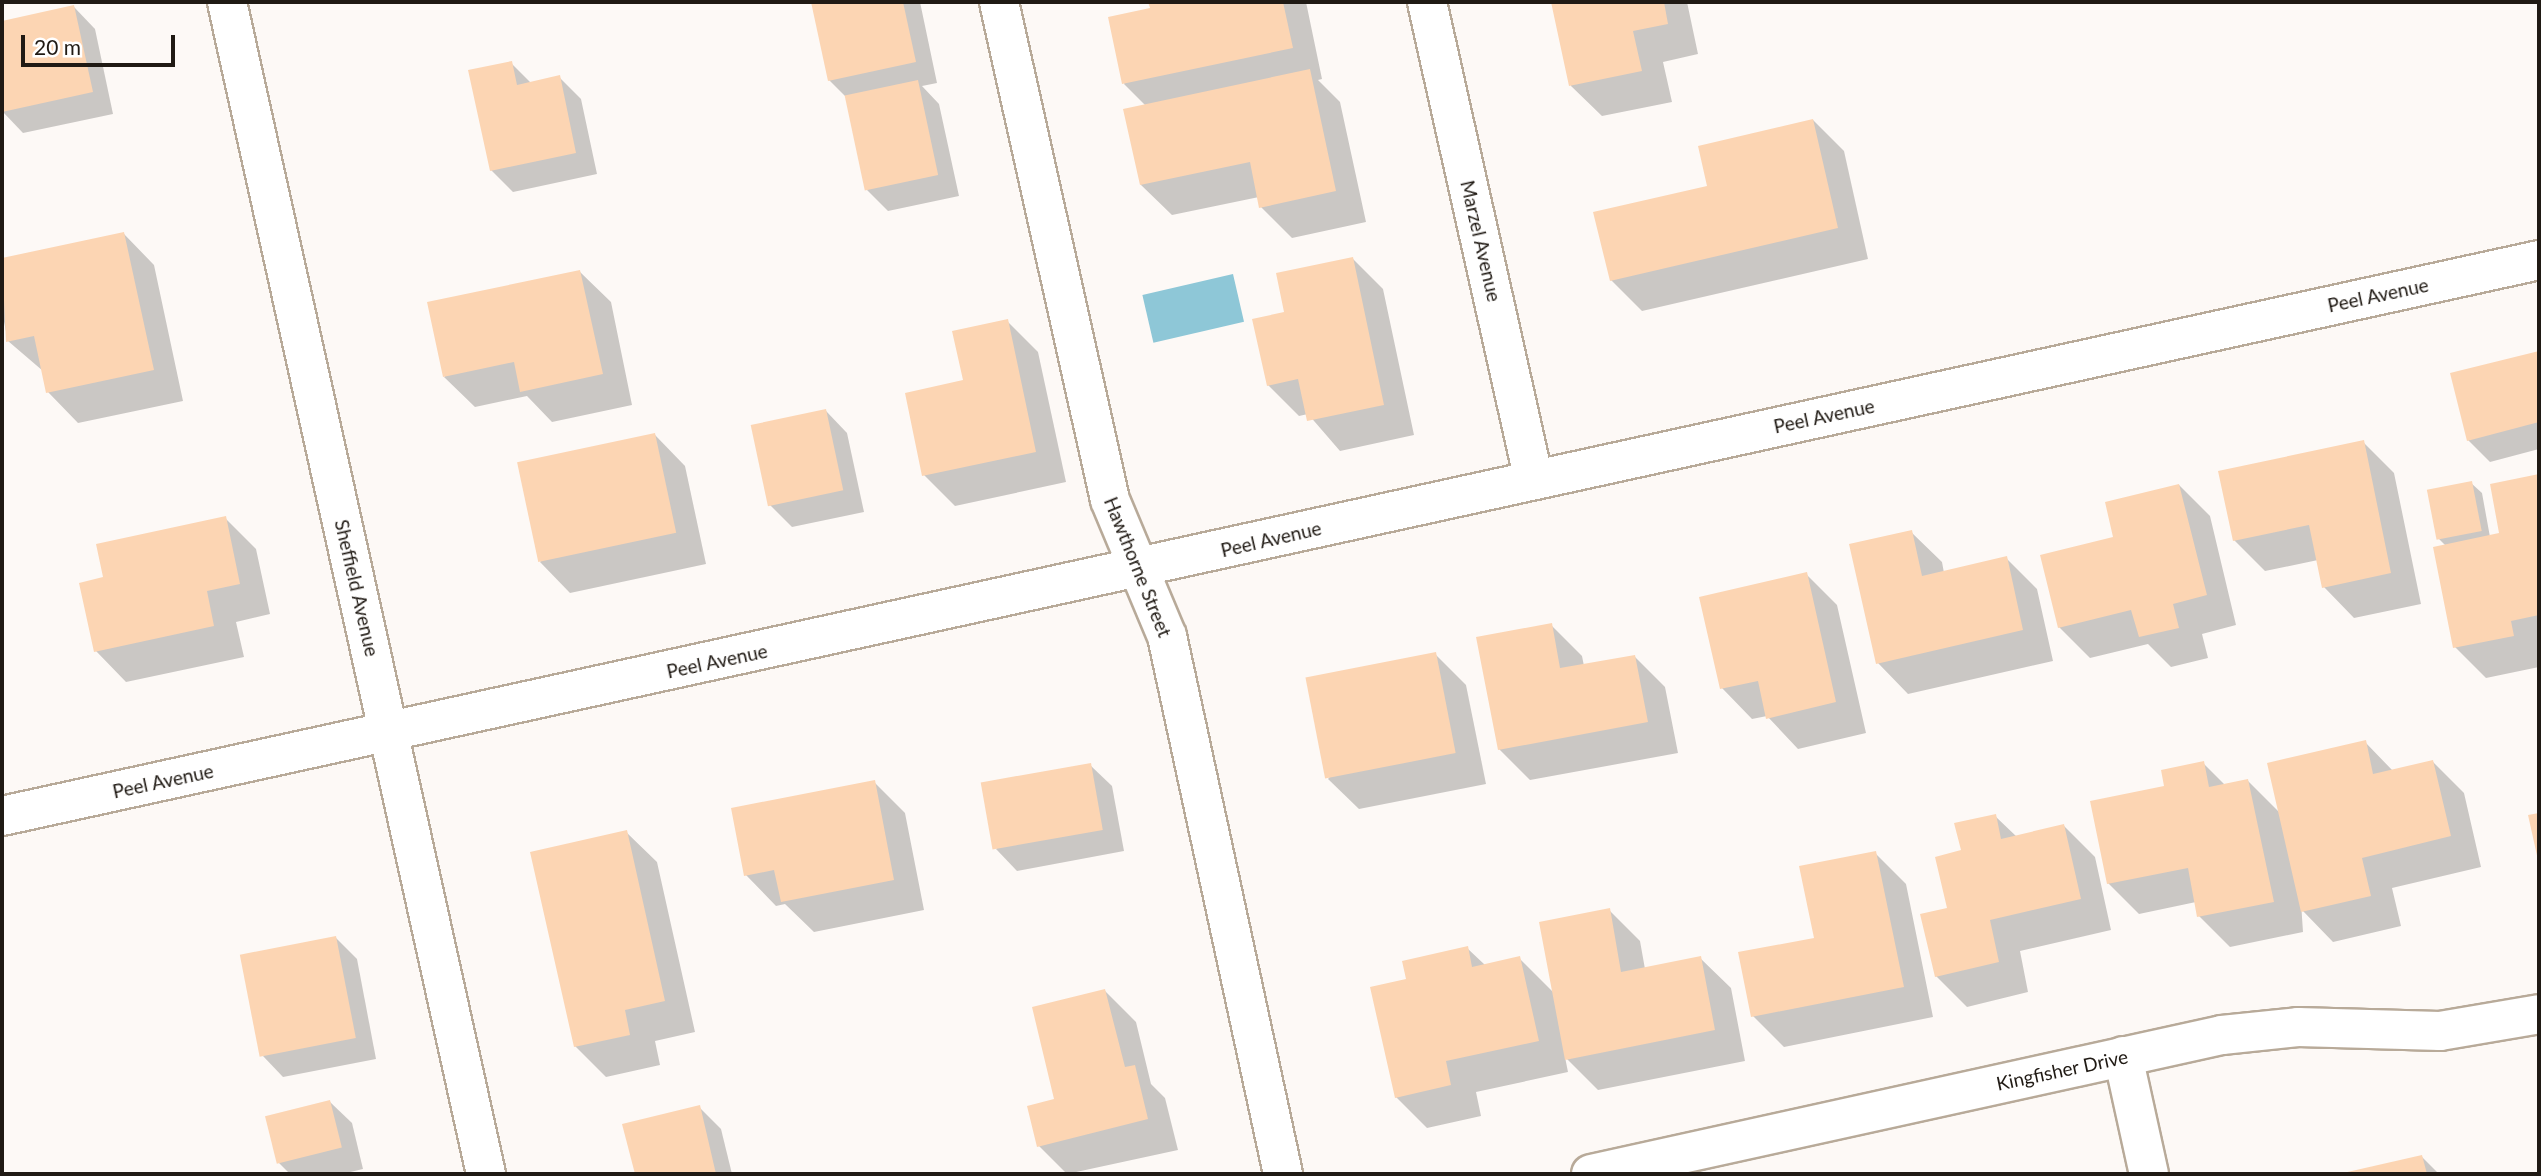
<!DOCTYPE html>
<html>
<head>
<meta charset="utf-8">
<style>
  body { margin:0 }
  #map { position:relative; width:2541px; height:1176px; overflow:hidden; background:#fdf9f6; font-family:Lato,sans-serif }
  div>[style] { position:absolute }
  .water>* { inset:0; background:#8ec7d7; transform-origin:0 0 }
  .shadow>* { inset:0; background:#0003 }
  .building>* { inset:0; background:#fcd5b3; transform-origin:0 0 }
  .roads { filter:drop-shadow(2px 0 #b8aa99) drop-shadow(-2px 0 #b8aa99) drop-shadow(0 2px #b8aa99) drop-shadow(0 -2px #b8aa99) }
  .minor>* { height:38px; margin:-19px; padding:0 19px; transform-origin:19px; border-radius:19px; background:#fff }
  .tertiary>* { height:38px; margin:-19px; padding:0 19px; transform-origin:19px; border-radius:19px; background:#fff }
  span { translate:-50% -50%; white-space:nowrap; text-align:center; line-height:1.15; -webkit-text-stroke:6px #fff; paint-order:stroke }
  .street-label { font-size:19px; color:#201a14 }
  .frame { position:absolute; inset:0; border:4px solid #201a14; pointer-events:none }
  .scale { position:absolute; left:21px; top:35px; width:154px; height:32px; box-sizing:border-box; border:4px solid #201a14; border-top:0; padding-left:9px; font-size:21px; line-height:24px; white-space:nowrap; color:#201a14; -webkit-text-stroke:5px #fff; paint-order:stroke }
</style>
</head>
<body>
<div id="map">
  <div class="water">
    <div style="left:1233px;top:274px;width:49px;height:93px;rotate:77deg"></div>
  </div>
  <div class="shadow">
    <div style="clip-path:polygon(813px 2px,920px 2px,937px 83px,922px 86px,939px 104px,959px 196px,888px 211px,867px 190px,847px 98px,829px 80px)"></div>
    <div style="clip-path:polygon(1150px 2px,1306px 2px,1322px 79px,1318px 80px,1340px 102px,1366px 222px,1292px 238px,1261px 207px,1259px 197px,1172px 215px,1141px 185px,1146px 106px,1124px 84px,1152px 9px)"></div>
    <div style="clip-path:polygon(1553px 2px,1687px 2px,1698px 54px,1663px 62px,1672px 102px,1602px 116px,1571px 86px)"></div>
    <div style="clip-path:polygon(74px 7px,95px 29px,113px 114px,23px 133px,2px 111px,2px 23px)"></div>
    <div style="clip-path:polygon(511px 63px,531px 83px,559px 77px,581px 99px,597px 174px,513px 192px,491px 170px)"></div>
    <div style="clip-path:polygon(1813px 120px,1844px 151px,1868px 259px,1642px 311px,1611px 280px,1709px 187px)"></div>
    <div style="clip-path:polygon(124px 234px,154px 265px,183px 401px,78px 423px,48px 392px,43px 371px,8px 341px,2px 312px,2px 260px)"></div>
    <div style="clip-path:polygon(1352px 258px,1383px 289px,1414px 435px,1340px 451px,1308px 414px,1299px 416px,1268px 385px,1286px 313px)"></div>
    <div style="clip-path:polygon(580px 272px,611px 302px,632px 405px,552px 422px,527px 396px,475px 407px,444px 377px)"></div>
    <div style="clip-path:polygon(1007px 321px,1038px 352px,1066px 482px,955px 506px,924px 475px,965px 381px)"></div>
    <div style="clip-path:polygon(2539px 353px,2539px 449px,2490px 462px,2468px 440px,2452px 374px)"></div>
    <div style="clip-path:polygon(826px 411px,847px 433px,864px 512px,792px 527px,770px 505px)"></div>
    <div style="clip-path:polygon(655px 435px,685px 466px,706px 564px,570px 593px,540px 562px)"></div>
    <div style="clip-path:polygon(2363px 442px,2394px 473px,2421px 604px,2354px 618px,2324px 587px,2318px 560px,2265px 571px,2234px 540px)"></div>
    <div style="clip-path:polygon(2539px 475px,2539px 667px,2486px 678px,2455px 647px,2446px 546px,2438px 538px,2471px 483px,2482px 493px,2490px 537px,2502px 535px,2492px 485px)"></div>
    <div style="clip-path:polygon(2179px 485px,2210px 516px,2236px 625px,2202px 634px,2208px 658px,2171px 667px,2148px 644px,2090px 658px,2059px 627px,2115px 538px)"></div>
    <div style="clip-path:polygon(225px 518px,256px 549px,270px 614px,236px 622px,244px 657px,126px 682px,96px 651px,106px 579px)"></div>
    <div style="clip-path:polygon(1911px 532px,1942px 562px,1944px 573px,2006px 558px,2037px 589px,2053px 661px,1908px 694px,1878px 663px)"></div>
    <div style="clip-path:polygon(1806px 574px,1837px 605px,1866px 733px,1798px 749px,1767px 716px,1752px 719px,1722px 688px)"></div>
    <div style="clip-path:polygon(1551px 625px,1582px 656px,1584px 666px,1635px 657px,1665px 687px,1678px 753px,1530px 780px,1499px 749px)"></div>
    <div style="clip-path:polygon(1435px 654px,1466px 685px,1486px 784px,1359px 809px,1328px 779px)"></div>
    <div style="clip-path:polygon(2365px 742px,2393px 771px,2433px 762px,2464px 793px,2481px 867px,2392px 888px,2401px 926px,2333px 942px,2303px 911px,2301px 902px,2303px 932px,2230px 947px,2199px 916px,2196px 902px,2139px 914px,2108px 883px,2166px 788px,2203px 763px,2225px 785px,2248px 781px,2280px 813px)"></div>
    <div style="clip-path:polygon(1090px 765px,1112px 786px,1124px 851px,1017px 871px,996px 849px)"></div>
    <div style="clip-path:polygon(874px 782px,905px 813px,924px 910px,814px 932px,785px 904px,776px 906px,746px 875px)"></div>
    <div style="clip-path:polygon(1995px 816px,2017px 837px,2064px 826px,2095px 857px,2111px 930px,2020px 951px,2028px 992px,1967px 1007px,1936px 976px,1963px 852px)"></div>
    <div style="clip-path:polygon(626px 832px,657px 862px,695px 1032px,655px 1041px,660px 1065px,606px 1077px,575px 1046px)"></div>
    <div style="clip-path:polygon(1875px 853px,1906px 884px,1933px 1017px,1784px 1047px,1753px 1016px,1816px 939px)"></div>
    <div style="clip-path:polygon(1609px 910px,1640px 941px,1645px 969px,1700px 958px,1731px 988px,1745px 1061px,1598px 1090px,1565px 1057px,1568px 1072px,1476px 1092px,1481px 1116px,1427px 1128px,1396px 1097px,1408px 980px,1467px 948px,1485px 965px,1519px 958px,1554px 993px)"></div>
    <div style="clip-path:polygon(335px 937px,357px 959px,376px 1059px,283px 1077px,262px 1055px)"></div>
    <div style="clip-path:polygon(1105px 991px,1136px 1022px,1151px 1084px,1165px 1098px,1178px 1150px,1067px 1174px,1039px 1146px)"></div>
    <div style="clip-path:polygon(330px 1102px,352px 1123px,363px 1169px,342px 1174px,290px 1174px,279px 1163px)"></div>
    <div style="clip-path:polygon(699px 1107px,721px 1129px,732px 1174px,636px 1174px,625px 1125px)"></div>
    <div style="clip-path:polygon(2422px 1157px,2439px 1174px,2346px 1174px)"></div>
  </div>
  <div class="building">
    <div style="clip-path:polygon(811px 2px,903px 2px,916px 62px,828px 81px)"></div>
    <div style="clip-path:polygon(1148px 2px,1283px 2px,1293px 48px,1122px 84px,1108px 17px,1150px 8px)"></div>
    <div style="clip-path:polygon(1551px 2px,1664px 2px,1668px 24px,1633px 31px,1642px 71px,1569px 86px)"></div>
    <div style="clip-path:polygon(74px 5px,93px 92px,2px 112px,2px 21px)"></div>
    <div style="clip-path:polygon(512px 61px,517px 85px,560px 75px,576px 153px,490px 171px,468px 70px)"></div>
    <div style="clip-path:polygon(1310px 69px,1336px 191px,1259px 208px,1250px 162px,1140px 185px,1123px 109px)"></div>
    <div style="left:918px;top:80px;width:97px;height:75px;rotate:78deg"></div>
    <div style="clip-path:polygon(1813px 119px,1838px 228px,1610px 281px,1593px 212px,1707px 186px,1698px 146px)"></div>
    <div style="clip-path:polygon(124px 232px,154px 370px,46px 393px,34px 336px,6px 342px,2px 258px)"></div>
    <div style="clip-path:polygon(1353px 257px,1384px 405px,1307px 421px,1298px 379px,1267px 386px,1252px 319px,1284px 312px,1276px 273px)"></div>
    <div style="clip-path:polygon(580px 270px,603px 374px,520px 392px,514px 362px,443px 377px,427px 302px)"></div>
    <div style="clip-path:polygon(1008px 319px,1036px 452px,922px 476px,905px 393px,963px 380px,952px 331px)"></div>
    <div style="clip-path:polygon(2539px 351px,2539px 422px,2467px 441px,2450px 373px)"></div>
    <div style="left:826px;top:409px;width:83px;height:77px;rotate:78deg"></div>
    <div style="left:655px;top:433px;width:102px;height:141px;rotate:78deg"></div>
    <div style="clip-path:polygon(2364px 440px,2391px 573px,2322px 588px,2309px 525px,2233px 541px,2218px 471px)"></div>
    <div style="clip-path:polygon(2539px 474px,2539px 615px,2511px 621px,2514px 636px,2453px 648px,2433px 547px,2499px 533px,2490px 484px)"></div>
    <div style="left:2472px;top:481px;width:51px;height:46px;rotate:79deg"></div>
    <div style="clip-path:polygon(2179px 484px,2207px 595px,2173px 604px,2179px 628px,2139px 637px,2131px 610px,2058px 628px,2040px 555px,2113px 537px,2105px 502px)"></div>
    <div style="clip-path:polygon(226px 516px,240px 584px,207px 591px,214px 626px,94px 652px,79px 583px,103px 577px,96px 544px)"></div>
    <div style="clip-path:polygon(1912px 530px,1922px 576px,2007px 556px,2023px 630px,1876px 664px,1849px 544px)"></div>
    <div style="clip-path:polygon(1807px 572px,1836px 702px,1766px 719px,1758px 681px,1720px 689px,1699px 597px)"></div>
    <div style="clip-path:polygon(1552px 623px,1560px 668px,1635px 655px,1648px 722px,1498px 750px,1476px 637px)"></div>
    <div style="left:1436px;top:652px;width:103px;height:133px;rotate:79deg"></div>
    <div style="clip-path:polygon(2366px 740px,2373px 774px,2433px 760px,2451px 836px,2362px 858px,2371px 896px,2301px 912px,2267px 763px)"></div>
    <div style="clip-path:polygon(2204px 761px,2209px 787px,2248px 779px,2274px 902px,2197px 917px,2188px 868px,2107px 884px,2090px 801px,2164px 786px,2161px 770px)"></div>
    <div style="left:1091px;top:763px;width:68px;height:112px;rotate:80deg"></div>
    <div style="clip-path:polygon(875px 780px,894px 880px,781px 902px,774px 870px,744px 876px,731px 808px)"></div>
    <div style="clip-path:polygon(2539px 813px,2539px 860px,2538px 860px,2528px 815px)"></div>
    <div style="clip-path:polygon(1996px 814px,2001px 839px,2064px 824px,2081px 899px,1990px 920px,1999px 962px,1935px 977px,1920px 914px,1947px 908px,1935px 857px,1961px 850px,1954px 823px)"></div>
    <div style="clip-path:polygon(627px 830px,665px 1001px,625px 1010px,630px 1035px,574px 1047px,530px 852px)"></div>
    <div style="clip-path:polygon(1876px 851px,1904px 987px,1751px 1017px,1738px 952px,1814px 938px,1799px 866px)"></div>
    <div style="clip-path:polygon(1610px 908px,1621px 972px,1701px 956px,1715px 1030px,1565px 1060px,1539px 922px)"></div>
    <div style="left:336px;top:936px;width:104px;height:98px;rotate:79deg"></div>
    <div style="clip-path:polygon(1468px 946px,1472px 967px,1520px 956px,1539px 1041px,1446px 1061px,1451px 1085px,1395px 1098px,1370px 987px,1406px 979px,1402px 961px)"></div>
    <div style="clip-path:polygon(1105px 989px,1125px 1067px,1135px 1065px,1148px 1119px,1037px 1147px,1027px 1106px,1054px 1099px,1032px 1007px)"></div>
    <div style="left:330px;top:1100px;width:49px;height:67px;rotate:76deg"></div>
    <div style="clip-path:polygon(700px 1105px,716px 1174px,635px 1174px,622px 1124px)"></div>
    <div style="clip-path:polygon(2422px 1155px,2427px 1174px,2343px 1174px,2343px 1173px)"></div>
  </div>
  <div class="roads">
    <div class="minor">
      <div style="left:227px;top:2px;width:1200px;rotate:77.54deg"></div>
      <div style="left:999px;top:2px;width:510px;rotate:77.43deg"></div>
      <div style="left:1110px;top:500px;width:147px;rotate:67.3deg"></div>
      <div style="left:1167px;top:636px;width:550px;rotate:77.83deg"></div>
      <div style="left:1427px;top:2px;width:490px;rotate:77.4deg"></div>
      <div style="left:2123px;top:1056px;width:121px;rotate:77.6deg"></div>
      <div style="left:1591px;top:1174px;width:646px;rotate:-12.42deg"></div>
      <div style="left:2222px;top:1035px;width:76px;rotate:-6deg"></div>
      <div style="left:2298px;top:1027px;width:142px;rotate:1.6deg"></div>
      <div style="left:2440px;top:1031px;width:100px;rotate:-9.7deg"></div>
    </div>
    <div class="tertiary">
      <div style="left:2px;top:816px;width:2597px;rotate:-12.36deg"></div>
    </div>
  </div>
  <div class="street-label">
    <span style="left:1481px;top:241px;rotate:77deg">Marzel Avenue</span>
    <span style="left:2378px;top:295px;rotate:-12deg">Peel Avenue</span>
    <span style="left:1824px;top:416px;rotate:-12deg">Peel Avenue</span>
    <span style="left:1271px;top:539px;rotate:-13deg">Peel Avenue</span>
    <span style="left:1138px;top:567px;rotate:68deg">Hawthorne Street</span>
    <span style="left:357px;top:588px;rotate:77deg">Sheffield Avenue</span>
    <span style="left:717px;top:661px;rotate:-12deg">Peel Avenue</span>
    <span style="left:163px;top:781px;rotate:-12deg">Peel Avenue</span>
    <span style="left:2062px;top:1070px;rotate:-12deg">Kingfisher Drive</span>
  </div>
  <div class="frame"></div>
  <div class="scale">20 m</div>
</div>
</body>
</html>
